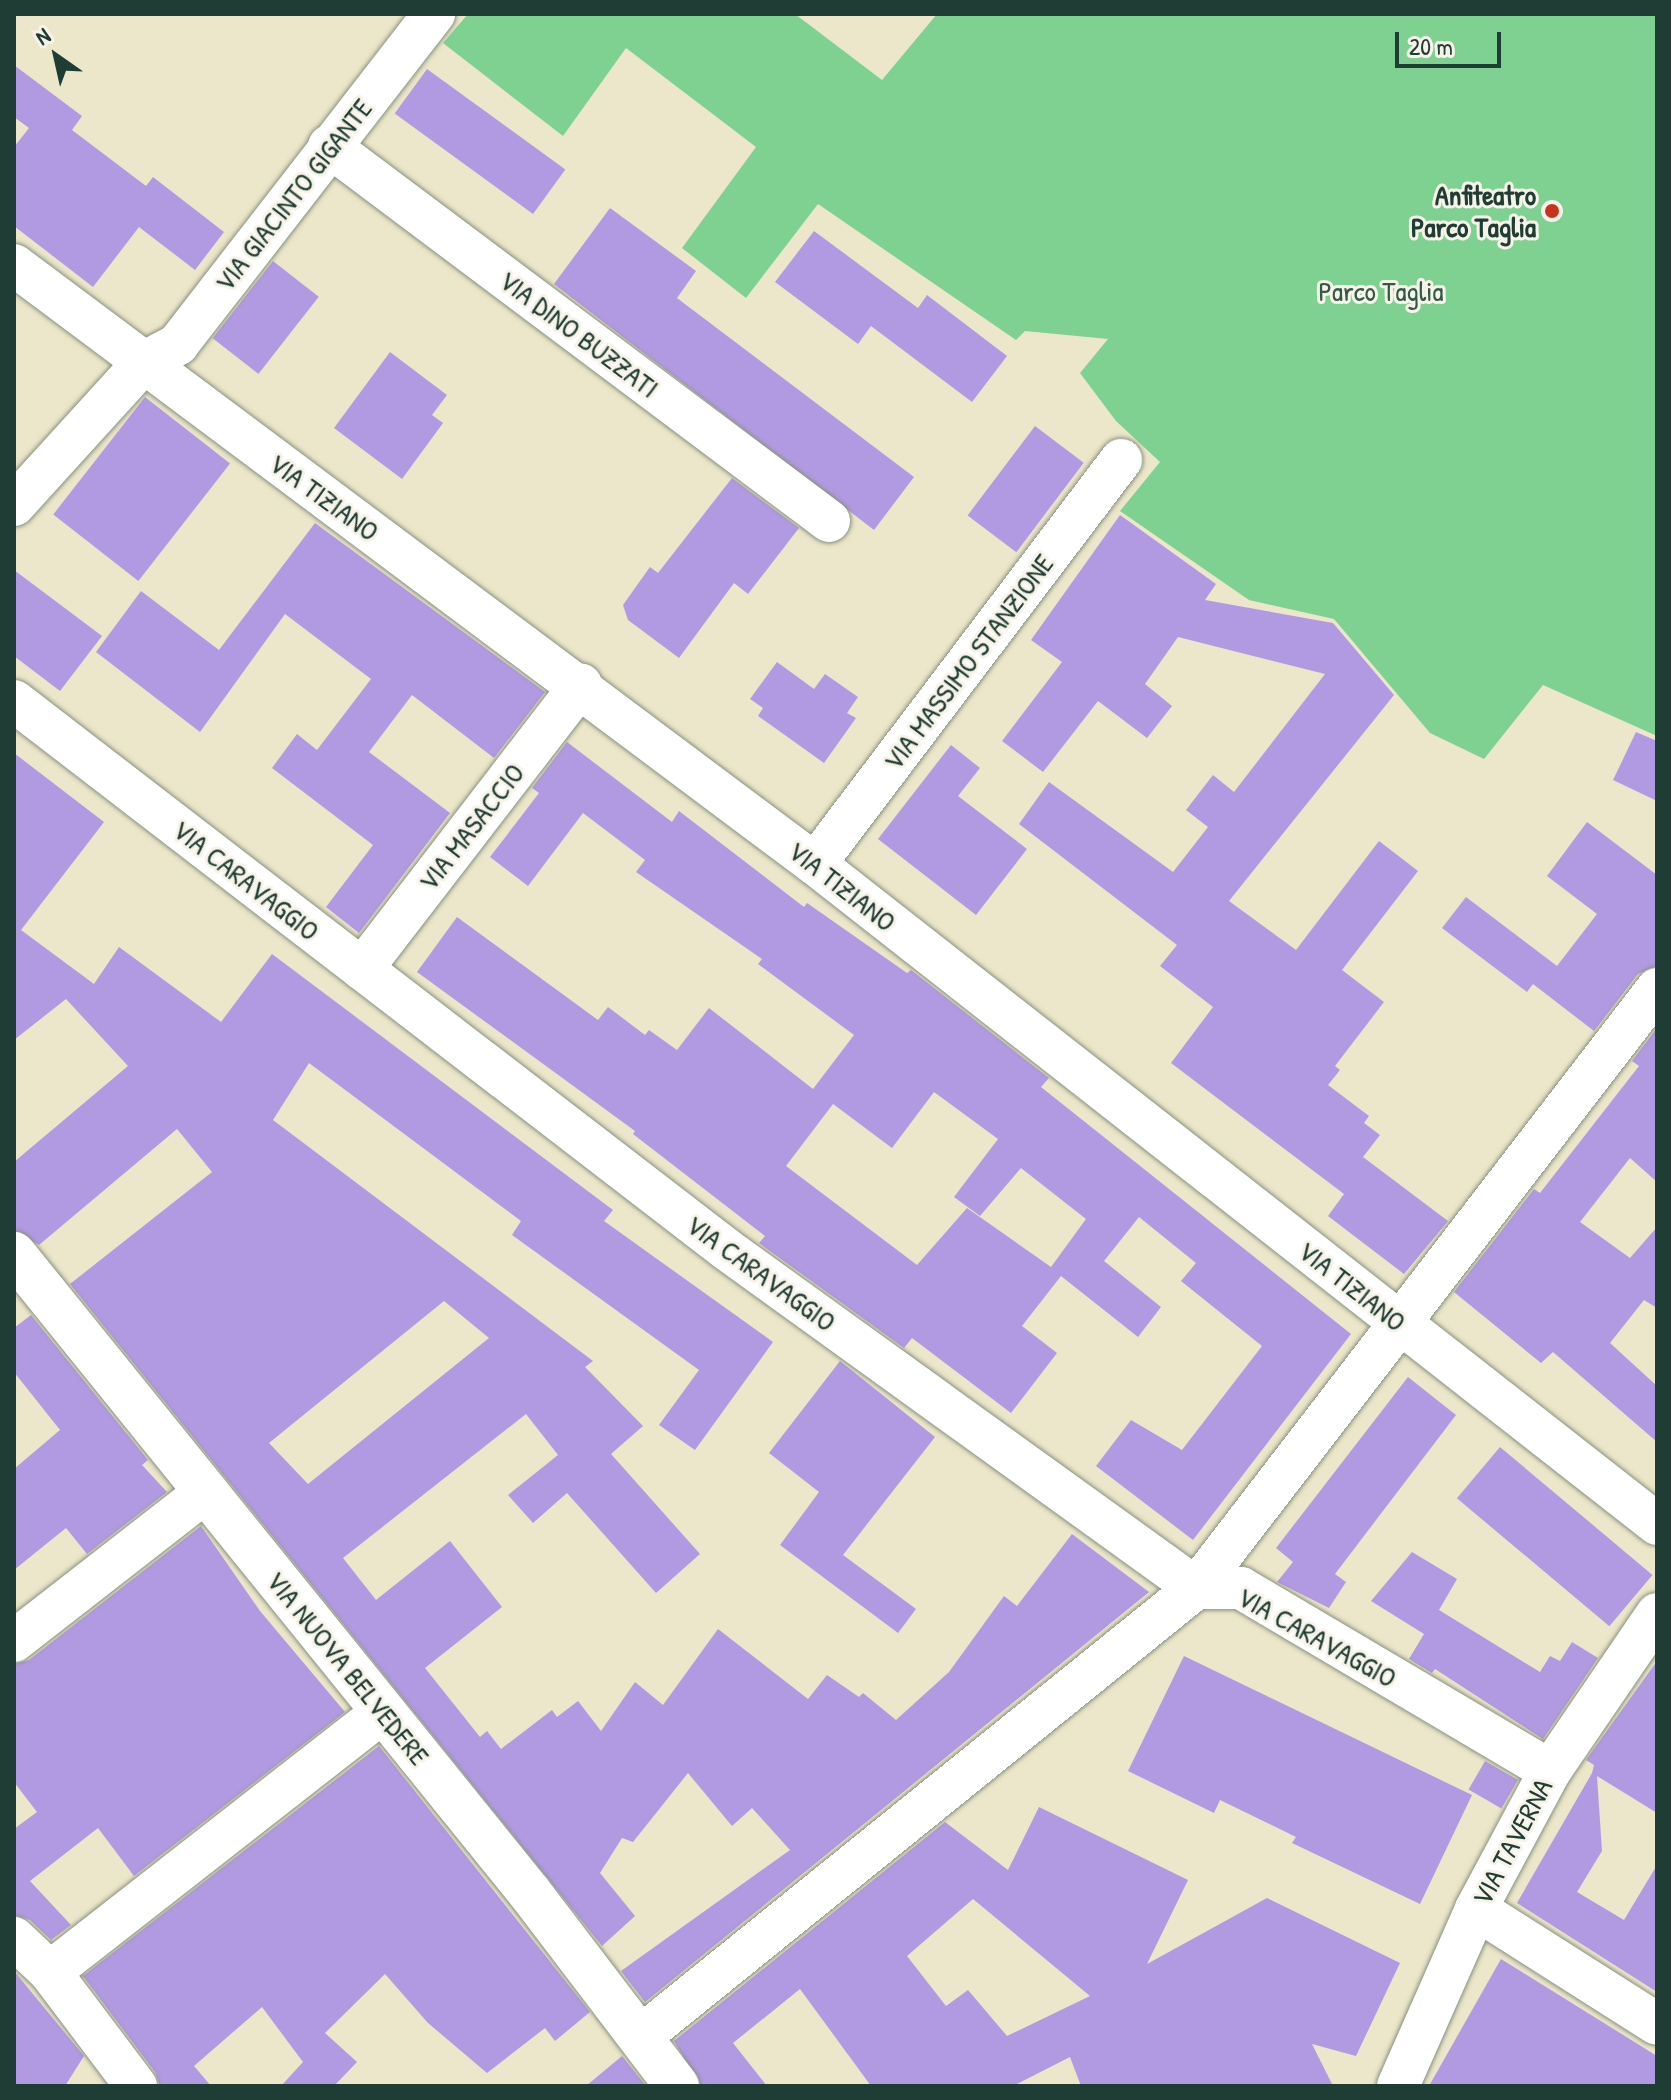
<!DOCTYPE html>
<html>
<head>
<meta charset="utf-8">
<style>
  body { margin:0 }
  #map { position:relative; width:1671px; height:2100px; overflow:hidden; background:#ece6ca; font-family:"Patrick Hand",sans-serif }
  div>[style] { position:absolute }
  .green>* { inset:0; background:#7fd192 }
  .building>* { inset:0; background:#b29ae3; transform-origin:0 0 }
  .roads { filter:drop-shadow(0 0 2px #86927f) drop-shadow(0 0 2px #86927f) }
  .minor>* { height:42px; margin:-21px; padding:0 21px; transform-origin:21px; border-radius:21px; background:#fff }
  .tertiary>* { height:44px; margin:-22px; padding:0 22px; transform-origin:22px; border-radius:22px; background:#fff }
  .dots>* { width:22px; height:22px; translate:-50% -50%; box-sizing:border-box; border:4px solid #f7f3e8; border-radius:50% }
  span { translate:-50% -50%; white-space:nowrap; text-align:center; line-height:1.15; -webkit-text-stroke:6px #f7f3e8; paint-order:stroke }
  .street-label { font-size:28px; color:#1f3d34 }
  .poi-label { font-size:28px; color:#1f3d34; font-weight:700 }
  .right { translate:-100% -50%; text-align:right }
  .park-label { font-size:28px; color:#325b47 }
  .frame { position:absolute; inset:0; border:16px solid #1f3d34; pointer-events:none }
  .north { position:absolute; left:16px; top:16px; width:80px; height:80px; -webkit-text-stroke:6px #f7f3e8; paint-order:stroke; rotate:326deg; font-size:22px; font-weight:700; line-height:32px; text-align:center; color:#1f3d34 }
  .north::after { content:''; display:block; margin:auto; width:28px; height:36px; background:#1f3d34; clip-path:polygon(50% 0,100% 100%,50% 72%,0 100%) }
  .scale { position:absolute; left:1395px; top:32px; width:106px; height:36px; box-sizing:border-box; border:4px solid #1f3d34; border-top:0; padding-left:10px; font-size:24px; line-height:28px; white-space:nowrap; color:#1f3d34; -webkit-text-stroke:6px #f7f3e8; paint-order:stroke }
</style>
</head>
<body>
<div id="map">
  <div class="green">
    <i style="clip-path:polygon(468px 14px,795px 14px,882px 80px,937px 14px,1657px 14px,1657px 736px,1543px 685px,1484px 759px,1430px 733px,1334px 619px,1249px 600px,1120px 511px,1160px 462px,1116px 421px,1080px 373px,1108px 339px,1025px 331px,1016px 340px,818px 204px,746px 298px,682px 248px,756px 147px,626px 48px,563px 136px,443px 43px)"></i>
  </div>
  <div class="building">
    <i style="clip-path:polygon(14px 65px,82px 116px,72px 130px,146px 186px,153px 177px,224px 232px,195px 270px,139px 227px,93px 287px,14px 226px,14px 147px,29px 128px,14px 117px)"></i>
    <i style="left:427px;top:69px;width:171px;height:55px;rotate:36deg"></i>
    <i style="clip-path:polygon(610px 208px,696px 271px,677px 298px,914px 477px,874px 530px,554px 284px)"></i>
    <i style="clip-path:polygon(814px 231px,918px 308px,927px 295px,1007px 356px,972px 402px,871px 326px,858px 344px,775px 282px)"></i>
    <i style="left:273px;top:261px;width:58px;height:98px;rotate:38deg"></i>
    <i style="clip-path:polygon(390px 352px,447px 395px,432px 415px,443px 423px,402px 479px,334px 428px)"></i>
    <i style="left:145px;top:397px;width:108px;height:149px;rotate:38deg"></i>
    <i style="left:1035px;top:426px;width:61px;height:112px;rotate:37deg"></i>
    <i style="clip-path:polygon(732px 478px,799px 528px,748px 594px,734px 583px,679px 658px,628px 620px,623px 605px,650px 567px,658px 573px)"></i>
    <i style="clip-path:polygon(1120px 515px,1216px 584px,1205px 600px,1333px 623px,1394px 695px,1229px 901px,1296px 950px,1379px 841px,1418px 871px,1342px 970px,1384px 1002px,1335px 1066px,1340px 1070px,1328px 1085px,1369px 1116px,1364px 1123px,1380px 1135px,1363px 1157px,1448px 1221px,1404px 1274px,1328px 1216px,1344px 1194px,1171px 1063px,1213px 1007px,1160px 966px,1177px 945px,1019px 824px,1049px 782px,1173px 872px,1208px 827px,1186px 810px,1213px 775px,1234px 792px,1325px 674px,1178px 637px,1145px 684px,1172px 706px,1147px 738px,1098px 701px,1043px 772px,1002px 741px,1062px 662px,1031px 640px)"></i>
    <i style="clip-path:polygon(315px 523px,545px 692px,494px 758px,412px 695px,369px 752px,450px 813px,359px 933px,326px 907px,373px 845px,272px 768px,297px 734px,317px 750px,371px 679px,285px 614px,200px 732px,96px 652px,141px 591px,219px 650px)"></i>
    <i style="clip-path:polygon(14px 570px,102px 636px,60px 691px,14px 656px)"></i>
    <i style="clip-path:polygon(777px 662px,814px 689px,825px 674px,858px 697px,847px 713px,856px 718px,824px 763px,758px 716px,763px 708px,750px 699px)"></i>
    <i style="clip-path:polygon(1636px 732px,1657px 741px,1657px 801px,1613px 780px)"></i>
    <i style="clip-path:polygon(evenodd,567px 742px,672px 822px,679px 811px,804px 907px,807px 903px,907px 973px,911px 970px,1049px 1078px,1041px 1087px,1351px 1334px,1193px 1540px,1096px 1466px,1131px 1420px,1182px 1450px,1262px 1346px,1181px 1281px,1196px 1263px,1139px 1217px,1104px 1261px,1161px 1307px,1138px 1337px,1061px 1276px,1022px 1326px,1057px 1353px,1011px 1413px,912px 1338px,904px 1348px,759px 1243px,765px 1236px,633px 1134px,635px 1131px,417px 972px,457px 917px,598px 1020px,608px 1007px,645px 1035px,649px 1030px,677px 1050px,709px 1008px,813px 1089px,854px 1035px,758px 964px,762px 959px,636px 872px,645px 860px,583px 813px,528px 886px,490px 857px,539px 793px,532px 788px,567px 742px,813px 1089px,892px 1148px,934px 1092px,998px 1139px,954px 1197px,980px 1216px,1021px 1168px,1086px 1219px,1051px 1267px,967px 1208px,917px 1265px,786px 1166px,833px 1104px,813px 1089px)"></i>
    <i style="clip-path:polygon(951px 745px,980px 768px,958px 796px,1027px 849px,976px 915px,878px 839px)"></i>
    <i style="clip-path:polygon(evenodd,14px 753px,104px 822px,21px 930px,94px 984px,119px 947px,221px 1022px,272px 954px,613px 1210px,604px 1221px,773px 1342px,695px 1450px,659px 1425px,699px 1370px,512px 1235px,521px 1221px,309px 1063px,273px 1120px,593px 1361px,585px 1367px,643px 1426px,611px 1454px,700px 1554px,656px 1593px,567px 1493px,533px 1523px,508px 1495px,558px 1455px,526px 1414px,343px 1558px,376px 1600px,450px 1541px,502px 1607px,425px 1668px,480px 1737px,487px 1731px,501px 1749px,552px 1710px,557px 1717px,578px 1701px,601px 1731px,635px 1682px,663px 1705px,718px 1629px,808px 1699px,827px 1675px,859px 1697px,863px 1693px,896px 1720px,949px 1672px,1004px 1596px,1017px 1606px,1072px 1534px,1149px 1592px,645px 2002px,621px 1971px,790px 1850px,752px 1808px,732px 1826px,688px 1773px,633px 1842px,622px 1838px,600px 1873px,635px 1916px,602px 1946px,70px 1284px,212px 1172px,177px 1129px,39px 1245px,14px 1230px,14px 1162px,128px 1066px,66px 999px,14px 1040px,14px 753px,444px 1301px,489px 1338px,308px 1484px,269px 1443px,444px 1301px)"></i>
    <i style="clip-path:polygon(1587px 822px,1657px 875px,1657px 966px,1638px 974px,1594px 1031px,1533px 984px,1527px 992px,1442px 928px,1466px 897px,1557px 966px,1597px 914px,1547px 876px)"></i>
    <i style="clip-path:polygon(1657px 1028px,1657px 1182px,1630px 1158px,1580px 1222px,1630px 1258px,1657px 1227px,1657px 1308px,1644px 1300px,1610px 1343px,1657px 1386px,1657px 1442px,1553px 1352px,1541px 1363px,1454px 1292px,1534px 1189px,1540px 1193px,1639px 1066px,1632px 1061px)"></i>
    <i style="clip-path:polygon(31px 1315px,148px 1460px,142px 1465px,167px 1492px,87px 1554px,66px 1528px,14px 1570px,14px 1469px,60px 1430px,14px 1372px,14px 1328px)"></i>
    <i style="clip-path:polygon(840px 1361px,935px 1437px,843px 1555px,916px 1609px,898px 1633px,780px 1545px,819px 1492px,769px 1453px)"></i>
    <i style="clip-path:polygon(1408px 1377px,1456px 1415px,1335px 1574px,1346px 1582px,1329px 1608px,1277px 1582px,1293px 1562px,1276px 1548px)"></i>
    <i style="left:1500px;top:1447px;width:199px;height:67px;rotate:40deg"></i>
    <i style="clip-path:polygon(201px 1526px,260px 1611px,345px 1712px,134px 1876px,98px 1828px,30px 1881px,71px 1925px,51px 1940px,30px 1920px,14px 1915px,14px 1829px,37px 1812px,14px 1782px,14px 1664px,29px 1660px)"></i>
    <i style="clip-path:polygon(1412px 1552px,1457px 1579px,1439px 1610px,1540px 1672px,1550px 1656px,1560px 1661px,1572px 1642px,1598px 1658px,1543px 1739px,1435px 1669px,1432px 1673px,1409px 1659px,1424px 1634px,1371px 1601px)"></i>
    <i style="clip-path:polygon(1184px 1656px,1472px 1795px,1420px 1904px,1292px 1843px,1296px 1837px,1220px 1800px,1214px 1813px,1128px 1771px)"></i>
    <i style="clip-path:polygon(1657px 1661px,1657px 1813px,1597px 1776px,1602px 1851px,1577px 1892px,1624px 1920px,1657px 1865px,1657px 1992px,1517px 1903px,1592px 1773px,1594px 1765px,1586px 1760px)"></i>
    <i style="clip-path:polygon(379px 1746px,590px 2012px,555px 2041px,545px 2028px,487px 2073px,428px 2023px,385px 1974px,325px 2033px,357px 2062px,334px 2086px,281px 2086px,303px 2062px,262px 2007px,194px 2066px,211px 2086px,160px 2086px,155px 2072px,83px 1976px)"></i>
    <i style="left:1485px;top:1761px;width:38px;height:33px;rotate:30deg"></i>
    <i style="clip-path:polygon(evenodd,1039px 1807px,1188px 1880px,1147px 1964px,1267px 1898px,1400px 1963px,1356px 2056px,1312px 2044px,1333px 2086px,1081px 2086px,1070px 2057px,1013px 2086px,871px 2086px,800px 1989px,733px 2043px,767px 2086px,701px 2086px,674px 2041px,945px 1822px,1008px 1870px,1039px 1807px,973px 1899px,1090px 1996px,1007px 2036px,968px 1990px,946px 2006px,907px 1956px,973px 1899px)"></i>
    <i style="clip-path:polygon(1501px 1959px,1657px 2056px,1657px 2086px,1429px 2086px)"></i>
    <i style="clip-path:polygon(14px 1971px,84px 2056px,65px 2086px,14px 2086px)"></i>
    <i style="clip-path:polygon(622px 2056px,646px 2086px,586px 2086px)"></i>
  </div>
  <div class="roads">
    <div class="minor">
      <i style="left:329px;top:146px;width:625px;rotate:36.87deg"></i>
      <i style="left:14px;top:265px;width:1000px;rotate:36.79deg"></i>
      <i style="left:815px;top:864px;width:1070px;rotate:38.09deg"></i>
      <i style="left:14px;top:505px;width:192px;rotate:-47.7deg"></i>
      <i style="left:143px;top:363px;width:40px;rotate:-28deg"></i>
      <i style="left:178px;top:344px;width:418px;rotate:-52.2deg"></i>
      <i style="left:14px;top:701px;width:898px;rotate:37.58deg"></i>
      <i style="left:726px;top:1249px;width:580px;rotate:35.8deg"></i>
      <i style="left:1196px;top:1588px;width:45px"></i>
      <i style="left:1241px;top:1588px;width:359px;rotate:30.6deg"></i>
      <i style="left:815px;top:864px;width:507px;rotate:-52.86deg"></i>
      <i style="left:362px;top:969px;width:359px;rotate:-52.4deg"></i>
      <i style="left:14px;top:1641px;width:244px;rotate:-37.9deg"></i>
      <i style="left:1476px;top:1909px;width:214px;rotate:32.4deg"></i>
      <i style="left:14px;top:1938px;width:50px;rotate:43.4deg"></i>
      <i style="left:50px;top:1972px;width:143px;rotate:53deg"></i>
      <i style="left:50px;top:1972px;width:422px;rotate:-38deg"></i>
      <i style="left:640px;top:2037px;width:715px;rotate:-38.92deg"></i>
      <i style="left:1196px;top:1588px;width:756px;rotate:-52.42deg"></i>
      <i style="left:1398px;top:2086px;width:193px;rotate:-66.2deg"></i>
      <i style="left:1476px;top:1909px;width:157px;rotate:-61.8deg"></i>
      <i style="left:1550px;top:1771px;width:190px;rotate:-55.7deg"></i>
    </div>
    <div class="tertiary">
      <i style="left:14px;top:1254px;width:821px;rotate:51.08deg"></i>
      <i style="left:530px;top:1893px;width:243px;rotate:52.7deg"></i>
    </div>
  </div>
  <div class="dots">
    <i style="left:1552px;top:211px;background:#c8321e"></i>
  </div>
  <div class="street-label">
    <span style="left:293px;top:195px;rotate:-52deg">VIA GIACINTO GIGANTE</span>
    <span style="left:579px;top:334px;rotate:37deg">VIA DINO BUZZATI</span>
    <span style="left:324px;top:497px;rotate:36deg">VIA TIZIANO</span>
    <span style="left:968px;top:662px;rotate:-53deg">VIA MASSIMO STANZIONE</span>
    <span style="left:471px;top:827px;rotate:-52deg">VIA MASACCIO</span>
    <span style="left:246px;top:880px;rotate:38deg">VIA CARAVAGGIO</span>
    <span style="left:842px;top:886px;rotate:38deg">VIA TIZIANO</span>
    <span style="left:761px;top:1273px;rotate:36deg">VIA CARAVAGGIO</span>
    <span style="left:1352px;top:1286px;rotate:38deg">VIA TIZIANO</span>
    <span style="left:1317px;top:1637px;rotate:29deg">VIA CARAVAGGIO</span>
    <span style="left:348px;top:1668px;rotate:51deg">VIA NUOVA BELVEDERE</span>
    <span style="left:1512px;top:1842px;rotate:-62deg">VIA TAVERNA</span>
  </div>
  <div class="poi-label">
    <span class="right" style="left:1536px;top:211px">Anfiteatro<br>Parco Taglia</span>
  </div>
  <div class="park-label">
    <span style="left:1381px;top:291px">Parco Taglia</span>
  </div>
  <div class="frame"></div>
  <div class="north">N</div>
  <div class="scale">20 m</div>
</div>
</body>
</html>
